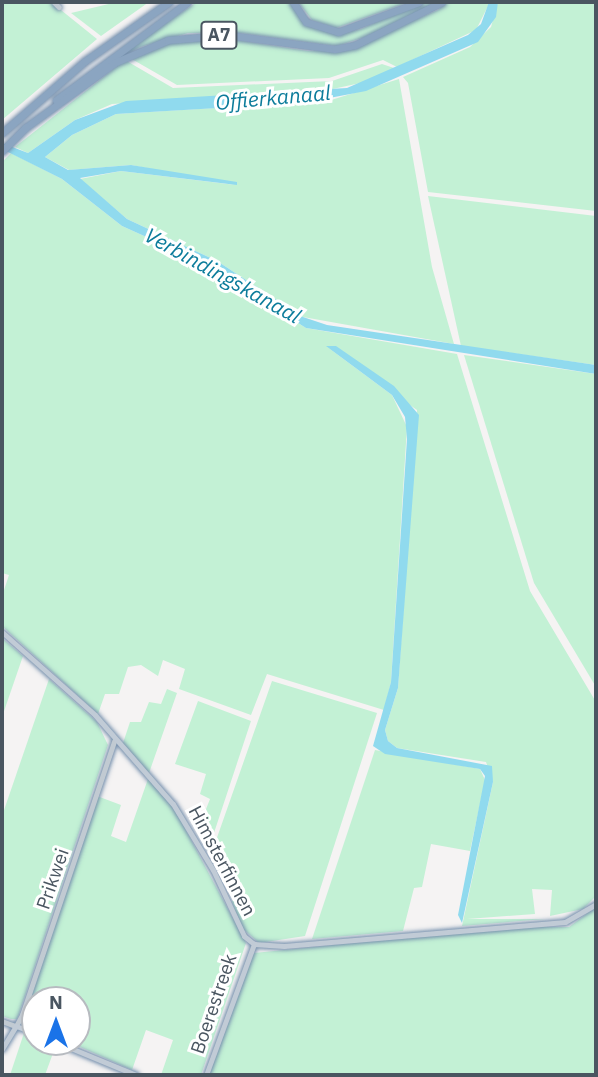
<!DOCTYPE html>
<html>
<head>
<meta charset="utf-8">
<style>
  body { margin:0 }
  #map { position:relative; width:598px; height:1077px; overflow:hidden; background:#f5f3f3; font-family:"IBM Plex Sans",sans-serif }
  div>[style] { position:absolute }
  .green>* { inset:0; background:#c3f1d5 }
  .water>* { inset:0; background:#90daee }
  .roads { filter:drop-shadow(0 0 2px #7690ad) drop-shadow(0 0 2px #7690ad) }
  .street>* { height:4.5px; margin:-2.25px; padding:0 2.25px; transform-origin:2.25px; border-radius:2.25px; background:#c1cad2 }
  .secondary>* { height:5px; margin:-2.5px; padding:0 2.5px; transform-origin:2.5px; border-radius:2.5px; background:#c1cbd6 }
  .highway>* { height:7px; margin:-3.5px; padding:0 3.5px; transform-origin:3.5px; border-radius:3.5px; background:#8ba5c1 }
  span { translate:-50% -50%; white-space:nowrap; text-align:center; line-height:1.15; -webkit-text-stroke:6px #fff; paint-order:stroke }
  .shield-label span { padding:2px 5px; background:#fff; border:2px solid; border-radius:5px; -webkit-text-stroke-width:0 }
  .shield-label { font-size:18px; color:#4a5661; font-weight:700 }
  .street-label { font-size:19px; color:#4a5661 }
  .water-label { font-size:21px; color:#0c7c9b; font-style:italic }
  .frame { position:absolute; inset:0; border:4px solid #4a5661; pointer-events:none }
  .north { position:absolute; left:21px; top:986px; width:70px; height:70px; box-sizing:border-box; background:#fff; border:2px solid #b7bbc0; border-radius:50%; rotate:0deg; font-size:19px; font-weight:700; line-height:28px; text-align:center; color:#4a5661 }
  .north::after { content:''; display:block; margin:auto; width:24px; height:32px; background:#1a73e8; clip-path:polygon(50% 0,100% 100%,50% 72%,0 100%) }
</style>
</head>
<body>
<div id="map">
  <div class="green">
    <i style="clip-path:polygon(2px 2px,51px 2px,97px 39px,2px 120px)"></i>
    <i style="clip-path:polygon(117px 2px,149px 2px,101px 36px,71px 13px)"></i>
    <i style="clip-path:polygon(197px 2px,291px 2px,314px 28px,339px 34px,361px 29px,421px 2px,437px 2px,368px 36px,337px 46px,241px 33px,188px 33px,140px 47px,101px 67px)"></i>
    <i style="clip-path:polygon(298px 2px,409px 2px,336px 28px,312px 20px)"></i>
    <i style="clip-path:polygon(447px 2px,489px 4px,476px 30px,397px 67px,383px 60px,329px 78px,177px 85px,130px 58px,163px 44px,216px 37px,308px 51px,346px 49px,438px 10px)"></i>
    <i style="clip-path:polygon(498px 2px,596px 2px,596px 211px,428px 192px,408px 83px,403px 77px,470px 47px,491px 27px)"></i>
    <i style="clip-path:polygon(125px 60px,173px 88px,332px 81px,382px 64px,394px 68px,365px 82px,328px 90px,112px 104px,75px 120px,28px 153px,15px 147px)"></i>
    <i style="clip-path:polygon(399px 79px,432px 267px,454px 344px,303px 317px,217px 261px,127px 219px,80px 179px,121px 171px,236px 185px,131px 165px,69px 170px,45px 157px,72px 135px,116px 114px,328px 101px)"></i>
    <i style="clip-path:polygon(11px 153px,62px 179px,122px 226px,204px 263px,306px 328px,457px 354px,530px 591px,596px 702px,596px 896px,583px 909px,550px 916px,552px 890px,532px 889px,535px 914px,467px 919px,545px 919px,462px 926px,493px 782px,486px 762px,397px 748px,388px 741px,385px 730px,398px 688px,417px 410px,326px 346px,392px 395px,407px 427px,391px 682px,384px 710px,267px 674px,251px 715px,179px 689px,185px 669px,163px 660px,158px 676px,141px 665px,128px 667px,119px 694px,105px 694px,98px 714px,2px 626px,2px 596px,9px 575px,2px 573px,2px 162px)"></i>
    <i style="clip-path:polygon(428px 196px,596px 216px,596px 365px,461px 346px)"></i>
    <i style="clip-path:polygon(464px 355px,596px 374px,596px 687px,534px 583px)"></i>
    <i style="clip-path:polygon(2px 638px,23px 656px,2px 717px)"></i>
    <i style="clip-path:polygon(49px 679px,97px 722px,108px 745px,19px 1014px,17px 1019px,11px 1019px,2px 1016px,2px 816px)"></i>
    <i style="clip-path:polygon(272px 681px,377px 713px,305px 936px,259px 943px,242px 928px,232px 902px,236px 892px,213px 849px)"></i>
    <i style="clip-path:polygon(167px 689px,177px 693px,149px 773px,123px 743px,130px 722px,141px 722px,149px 702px,161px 704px)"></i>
    <i style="clip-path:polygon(198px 701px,251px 721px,208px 851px,197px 832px,210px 799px,200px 794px,206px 774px,175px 764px)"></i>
    <i style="clip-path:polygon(375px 750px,480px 769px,485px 780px,470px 851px,431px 844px,422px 887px,414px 888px,403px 931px,312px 939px)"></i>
    <i style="clip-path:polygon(148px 779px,174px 808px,246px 943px,201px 1075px,161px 1075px,173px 1040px,146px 1030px,132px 1070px,69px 1042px,77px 1042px,77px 1000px,35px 1000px,35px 1027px,22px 1021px,97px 796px,121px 805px,111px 836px,126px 842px)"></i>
    <i style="clip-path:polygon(596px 907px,596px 1075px,209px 1075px,254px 953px,512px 927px,569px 927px)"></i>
    <i style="clip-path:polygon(25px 1030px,35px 1035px,35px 1042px,56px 1045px,45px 1075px,10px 1075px)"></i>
  </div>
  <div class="water">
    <i style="clip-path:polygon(489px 2px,498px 2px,496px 17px,478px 42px,366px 91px,303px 103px,116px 114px,72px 135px,45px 157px,68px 170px,131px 165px,237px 182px,237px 185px,121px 171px,80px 178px,127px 219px,217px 261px,303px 317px,327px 325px,596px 365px,596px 374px,306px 328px,204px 263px,122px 226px,62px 179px,2px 149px,2px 143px,28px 153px,75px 120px,126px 101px,347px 88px,468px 35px,481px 24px)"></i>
    <i style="clip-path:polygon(326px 346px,336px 346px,394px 386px,419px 415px,398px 688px,385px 730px,388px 741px,397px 748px,492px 766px,493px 782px,462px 923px,458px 915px,485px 776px,480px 769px,385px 754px,373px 746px,391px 682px,407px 439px,405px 417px,392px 395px)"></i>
  </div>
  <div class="roads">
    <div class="street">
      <i style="left:54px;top:2px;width:7px;rotate:45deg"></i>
      <i style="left:2px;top:1021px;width:15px;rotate:20deg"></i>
      <i style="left:16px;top:1026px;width:13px;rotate:-61deg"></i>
      <i style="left:22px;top:1015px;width:289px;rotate:-71.4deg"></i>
    </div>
    <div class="secondary">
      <i style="left:2px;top:632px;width:125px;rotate:41.7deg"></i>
      <i style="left:95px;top:715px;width:118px;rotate:48.8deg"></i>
      <i style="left:173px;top:804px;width:77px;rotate:58.8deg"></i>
      <i style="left:213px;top:870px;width:73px;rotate:64.8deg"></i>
      <i style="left:244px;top:936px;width:13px;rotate:39deg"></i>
      <i style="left:254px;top:944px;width:30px;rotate:4deg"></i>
      <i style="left:284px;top:946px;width:282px;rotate:-4.9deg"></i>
      <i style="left:565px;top:922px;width:36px;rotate:-30deg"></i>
      <i style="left:56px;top:1042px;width:87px;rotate:22.4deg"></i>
      <i style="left:2px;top:1049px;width:27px;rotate:-59deg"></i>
      <i style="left:16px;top:1026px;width:20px;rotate:20deg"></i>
      <i style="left:206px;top:1075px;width:140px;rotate:-69.9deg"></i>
    </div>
    <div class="highway">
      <i style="left:293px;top:2px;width:24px;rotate:57deg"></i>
      <i style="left:306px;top:22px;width:34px;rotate:17deg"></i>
      <i style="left:338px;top:32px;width:86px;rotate:-20.3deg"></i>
      <i style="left:56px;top:100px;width:164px;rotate:-36.6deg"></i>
      <i style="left:25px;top:128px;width:112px;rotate:-36deg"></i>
      <i style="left:116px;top:62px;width:56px;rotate:-22.9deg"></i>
      <i style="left:168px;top:40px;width:60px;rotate:-4.8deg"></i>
      <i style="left:228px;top:35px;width:108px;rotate:7.5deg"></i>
      <i style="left:335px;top:49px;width:20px;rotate:-11deg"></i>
      <i style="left:355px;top:45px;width:97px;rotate:-26.3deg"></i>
      <i style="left:2px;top:133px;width:110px;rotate:-40.9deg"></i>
      <i style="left:85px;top:61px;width:103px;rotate:-35.1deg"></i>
      <i style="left:2px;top:151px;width:34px;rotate:-45deg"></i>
    </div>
  </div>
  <div class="shield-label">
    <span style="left:219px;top:35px">A7</span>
  </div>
  <div class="street-label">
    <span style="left:222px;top:861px;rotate:62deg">Himsterfinnen</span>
    <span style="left:53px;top:879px;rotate:-71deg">Prikwei</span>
    <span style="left:214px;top:1004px;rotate:-71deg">Boerestreek</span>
  </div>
  <div class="water-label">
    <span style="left:273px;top:97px;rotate:-5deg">Offierkanaal</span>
    <span style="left:223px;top:275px;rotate:29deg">Verbindingskanaal</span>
  </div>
  <div class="frame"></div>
  <div class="north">N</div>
</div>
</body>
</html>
